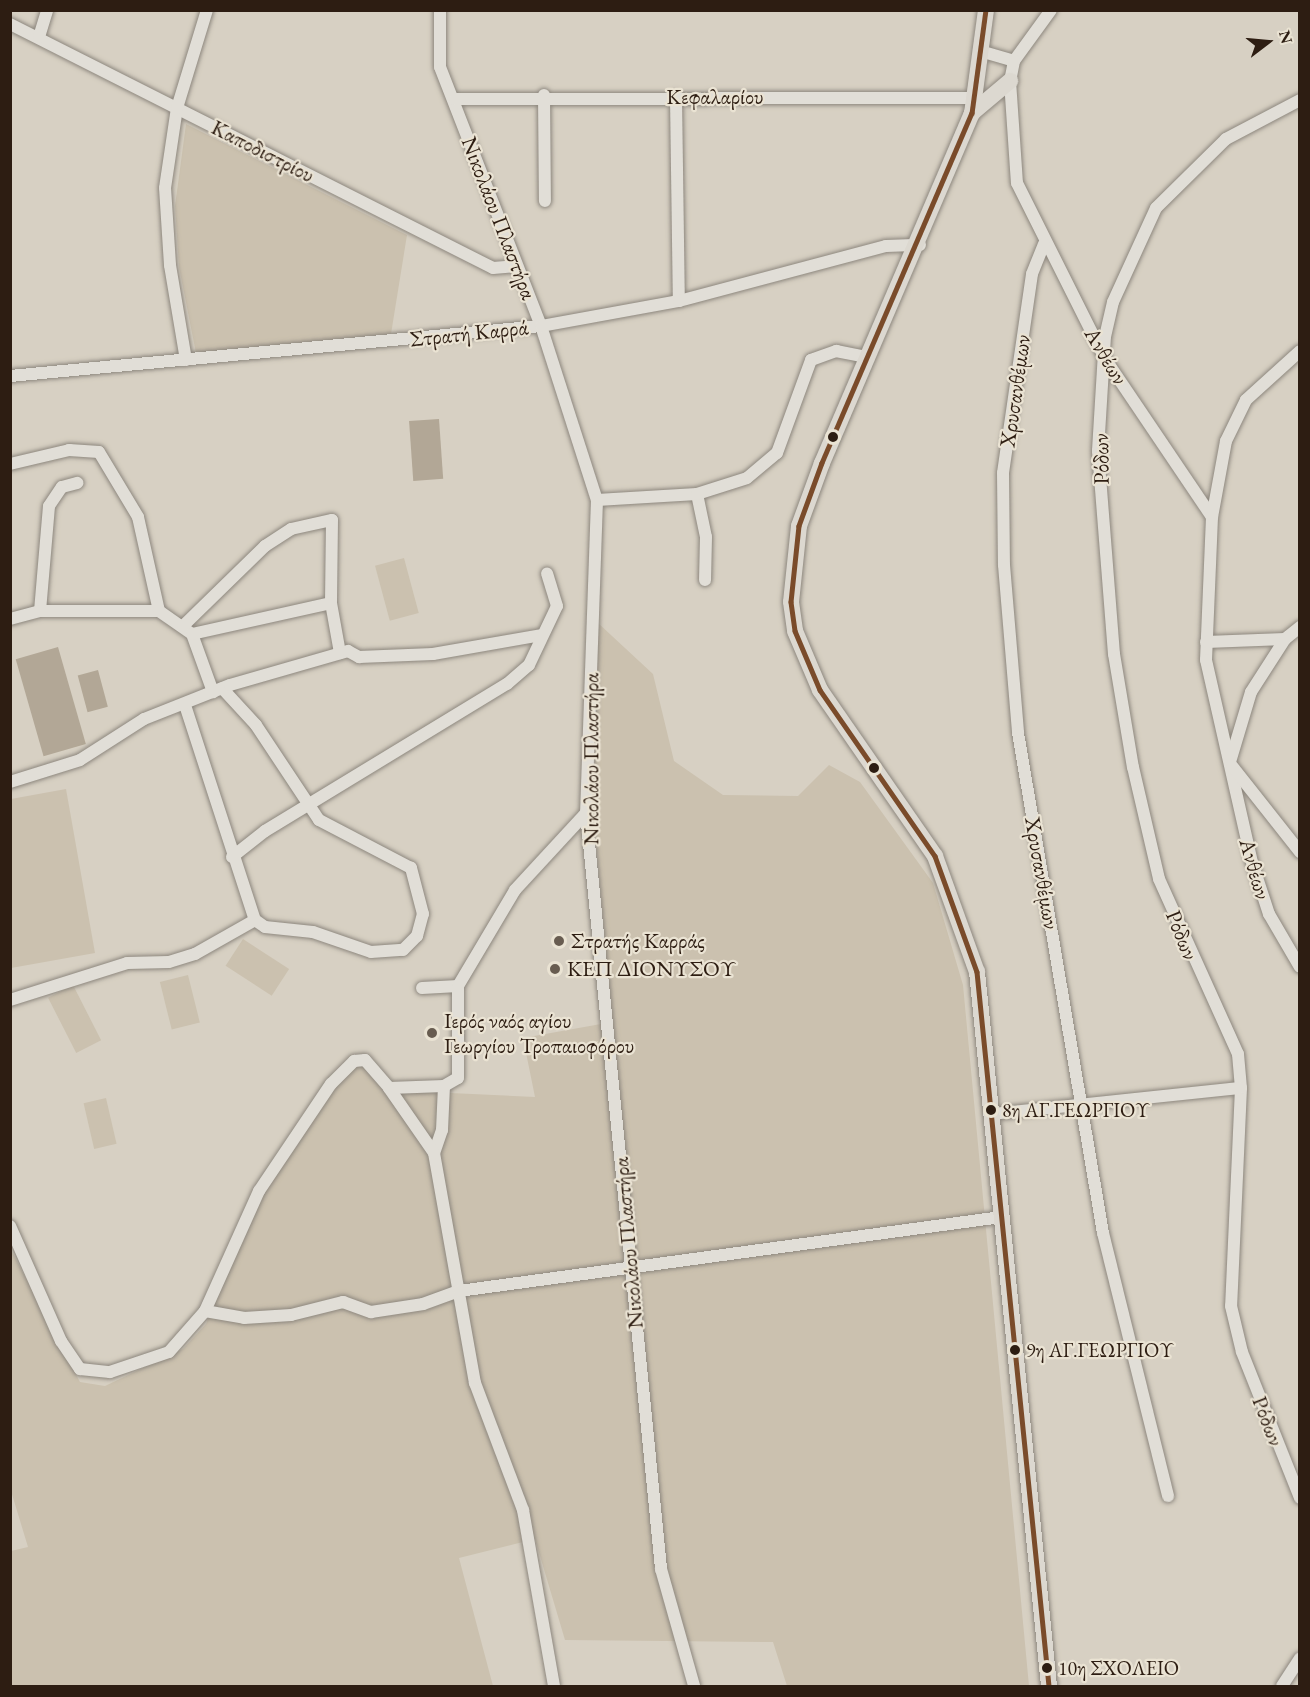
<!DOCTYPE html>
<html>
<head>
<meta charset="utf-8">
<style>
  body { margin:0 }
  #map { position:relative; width:1310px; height:1697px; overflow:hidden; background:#d7d0c3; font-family:"EB Garamond",serif }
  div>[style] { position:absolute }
  .green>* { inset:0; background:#cbc1af; transform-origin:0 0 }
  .water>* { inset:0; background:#b2a796; transform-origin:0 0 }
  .roads { filter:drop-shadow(0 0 2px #8d877e) drop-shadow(0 0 2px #8d877e) }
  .minor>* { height:12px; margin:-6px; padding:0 6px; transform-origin:6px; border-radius:6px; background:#e1ded7 }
  .major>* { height:16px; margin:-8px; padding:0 8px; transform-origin:8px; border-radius:8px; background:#dcd8d0 }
  .bus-1>* { height:4.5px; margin:-2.25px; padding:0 2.25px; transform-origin:2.25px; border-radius:2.25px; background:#7a4b2a }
  .dots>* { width:16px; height:16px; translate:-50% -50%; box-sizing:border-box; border:3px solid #eae3d3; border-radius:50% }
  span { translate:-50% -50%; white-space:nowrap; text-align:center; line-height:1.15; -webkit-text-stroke:4.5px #eae3d3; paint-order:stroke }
  .bus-label { font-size:20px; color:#2d1d12 }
  .left { translate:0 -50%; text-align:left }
  .street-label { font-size:22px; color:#2d1d12 }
  .poi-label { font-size:22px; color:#2d1d12 }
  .frame { position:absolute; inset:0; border:12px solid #2d1d12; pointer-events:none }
  .north { position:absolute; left:1238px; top:12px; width:60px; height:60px; -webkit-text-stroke:4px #eae3d3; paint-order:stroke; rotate:74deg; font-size:16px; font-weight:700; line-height:24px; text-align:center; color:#2d1d12 }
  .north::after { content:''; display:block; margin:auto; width:21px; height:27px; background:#2d1d12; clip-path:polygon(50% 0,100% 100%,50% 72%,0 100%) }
</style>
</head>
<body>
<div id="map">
  <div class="green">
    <i style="clip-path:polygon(186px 124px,407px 235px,391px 334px,196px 353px,179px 267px,175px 206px)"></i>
    <i style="left:404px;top:558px;width:57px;height:30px;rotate:75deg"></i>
    <i style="clip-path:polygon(598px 623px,653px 674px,674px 761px,723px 795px,798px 796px,829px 765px,860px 782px,933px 883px,963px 985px,1029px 1686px,787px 1686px,773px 1642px,565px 1640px,535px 1539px,459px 1558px,493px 1686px,11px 1686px,11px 1551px,28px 1547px,11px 1491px,10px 1248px,80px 1382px,105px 1386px,183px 1349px,206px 1324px,246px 1223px,287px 1152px,347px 1071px,362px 1062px,386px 1090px,535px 1097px,523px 1038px,612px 1022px,594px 818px)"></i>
    <i style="clip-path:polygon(66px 789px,95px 953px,11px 968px,11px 799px)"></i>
    <i style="left:243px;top:939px;width:55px;height:32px;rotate:33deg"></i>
    <i style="left:188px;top:975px;width:49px;height:29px;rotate:76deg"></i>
    <i style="left:73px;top:985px;width:62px;height:28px;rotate:63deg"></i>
    <i style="left:106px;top:1098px;width:47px;height:23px;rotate:77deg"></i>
  </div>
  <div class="water">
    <i style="left:439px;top:419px;width:60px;height:30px;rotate:86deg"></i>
    <i style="left:58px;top:647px;width:101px;height:44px;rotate:74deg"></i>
    <i style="left:98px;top:670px;width:38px;height:21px;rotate:75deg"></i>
  </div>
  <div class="roads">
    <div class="minor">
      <i style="left:440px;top:10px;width:57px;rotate:90deg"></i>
      <i style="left:440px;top:67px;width:278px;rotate:68.7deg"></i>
      <i style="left:541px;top:326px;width:183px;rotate:72.2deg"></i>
      <i style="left:597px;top:500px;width:313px;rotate:92deg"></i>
      <i style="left:586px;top:813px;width:760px;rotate:84.33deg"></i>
      <i style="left:661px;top:1569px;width:122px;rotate:74.2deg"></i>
      <i style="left:1051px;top:10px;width:63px;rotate:126deg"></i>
      <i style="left:1014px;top:61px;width:20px;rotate:101deg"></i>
      <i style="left:1010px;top:81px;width:102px;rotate:86.1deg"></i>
      <i style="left:1017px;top:183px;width:195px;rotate:63.4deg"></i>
      <i style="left:1104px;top:357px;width:193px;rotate:56deg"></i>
      <i style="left:10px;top:24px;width:541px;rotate:26.8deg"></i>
      <i style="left:493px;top:268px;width:23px;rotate:-5deg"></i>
      <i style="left:39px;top:37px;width:28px;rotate:-73deg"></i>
      <i style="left:980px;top:51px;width:35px;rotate:16deg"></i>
      <i style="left:544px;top:95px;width:106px;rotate:89.5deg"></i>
      <i style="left:676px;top:97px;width:204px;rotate:89.2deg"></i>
      <i style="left:455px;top:99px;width:521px;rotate:-0.11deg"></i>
      <i style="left:1300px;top:100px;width:84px;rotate:152.2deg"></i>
      <i style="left:1226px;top:139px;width:98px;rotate:135.4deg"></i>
      <i style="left:1156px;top:208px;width:103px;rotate:114.6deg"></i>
      <i style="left:1113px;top:302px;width:35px;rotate:103deg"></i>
      <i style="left:1105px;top:336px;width:115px;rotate:93.5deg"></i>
      <i style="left:1098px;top:451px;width:204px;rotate:85.5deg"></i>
      <i style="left:1114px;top:654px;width:115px;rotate:80.5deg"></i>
      <i style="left:1133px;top:767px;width:115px;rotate:76.9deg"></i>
      <i style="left:1159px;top:879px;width:192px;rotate:65.7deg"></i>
      <i style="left:1238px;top:1054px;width:34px;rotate:85deg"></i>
      <i style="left:1241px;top:1088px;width:218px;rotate:92.6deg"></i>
      <i style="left:1231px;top:1306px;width:47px;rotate:76.6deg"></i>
      <i style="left:1242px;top:1352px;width:157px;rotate:68.3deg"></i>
      <i style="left:1044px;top:244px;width:32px;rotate:112deg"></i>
      <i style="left:1032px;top:274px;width:201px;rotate:98.3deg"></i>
      <i style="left:1003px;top:473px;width:92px;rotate:89.4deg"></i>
      <i style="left:1004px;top:565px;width:169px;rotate:85.2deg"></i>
      <i style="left:1018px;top:733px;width:507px;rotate:80.35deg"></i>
      <i style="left:1103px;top:1233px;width:271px;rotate:76.1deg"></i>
      <i style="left:1300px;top:351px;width:73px;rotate:137.8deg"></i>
      <i style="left:1246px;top:400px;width:46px;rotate:116deg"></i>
      <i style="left:1226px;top:441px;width:77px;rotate:100.4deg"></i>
      <i style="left:1212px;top:517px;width:143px;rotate:92.4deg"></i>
      <i style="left:1206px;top:660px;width:207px;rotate:77.2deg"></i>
      <i style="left:1252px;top:862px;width:55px;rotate:71.9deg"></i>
      <i style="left:1269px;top:914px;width:61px;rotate:59.7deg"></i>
      <i style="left:186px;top:360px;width:96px;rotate:-99.6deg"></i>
      <i style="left:170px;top:265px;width:77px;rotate:-93.7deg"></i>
      <i style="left:165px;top:188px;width:81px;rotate:-81.5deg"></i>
      <i style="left:177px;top:108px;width:102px;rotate:-73deg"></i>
      <i style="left:10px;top:376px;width:533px;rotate:-5.38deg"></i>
      <i style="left:541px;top:326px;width:140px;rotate:-10.3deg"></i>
      <i style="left:679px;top:301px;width:214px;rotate:-14.9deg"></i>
      <i style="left:886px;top:246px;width:34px;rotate:-2deg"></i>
      <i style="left:10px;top:464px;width:61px;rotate:-13.3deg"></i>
      <i style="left:69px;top:450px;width:30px;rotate:4deg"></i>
      <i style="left:99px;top:452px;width:76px;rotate:59deg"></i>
      <i style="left:138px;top:517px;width:96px;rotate:77.4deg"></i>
      <i style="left:697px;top:494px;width:44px;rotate:78.2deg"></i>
      <i style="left:706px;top:537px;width:43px;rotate:91.3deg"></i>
      <i style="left:597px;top:500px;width:100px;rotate:-3.4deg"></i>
      <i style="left:697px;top:494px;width:52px;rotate:-17.7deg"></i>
      <i style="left:747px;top:478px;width:39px;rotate:-40deg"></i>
      <i style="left:777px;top:453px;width:99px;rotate:-69.9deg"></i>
      <i style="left:811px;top:360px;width:27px;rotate:-20deg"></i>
      <i style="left:836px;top:351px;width:33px;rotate:11deg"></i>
      <i style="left:40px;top:611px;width:105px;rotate:-85.1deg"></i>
      <i style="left:49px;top:506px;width:23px;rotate:-56deg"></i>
      <i style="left:62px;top:487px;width:16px;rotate:-15deg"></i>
      <i style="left:10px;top:619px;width:31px;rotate:-15deg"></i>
      <i style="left:40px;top:611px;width:119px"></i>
      <i style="left:159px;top:611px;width:40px;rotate:34.9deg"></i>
      <i style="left:192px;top:634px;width:62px;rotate:70.1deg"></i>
      <i style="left:183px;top:626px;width:115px;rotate:-44.3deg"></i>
      <i style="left:265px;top:546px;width:31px;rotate:-33deg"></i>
      <i style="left:291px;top:529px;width:42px;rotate:-12.4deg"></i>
      <i style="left:332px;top:520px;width:83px;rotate:90.7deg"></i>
      <i style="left:331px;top:603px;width:51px;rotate:79.8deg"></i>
      <i style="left:192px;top:634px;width:142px;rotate:-12.6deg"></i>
      <i style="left:1206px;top:642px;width:79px;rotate:-2.2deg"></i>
      <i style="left:185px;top:705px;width:226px;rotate:72deg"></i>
      <i style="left:255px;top:920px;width:12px;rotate:35deg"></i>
      <i style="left:265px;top:927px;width:48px;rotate:5.9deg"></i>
      <i style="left:313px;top:932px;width:61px;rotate:19deg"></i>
      <i style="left:371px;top:952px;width:32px;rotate:-4deg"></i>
      <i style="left:403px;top:950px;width:20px;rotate:-45deg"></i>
      <i style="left:417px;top:936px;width:23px;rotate:-75deg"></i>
      <i style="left:423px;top:914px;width:48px;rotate:-104.6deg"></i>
      <i style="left:411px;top:868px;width:104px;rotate:-152.4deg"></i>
      <i style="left:319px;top:820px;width:114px;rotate:-123.6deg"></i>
      <i style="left:256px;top:725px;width:50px;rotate:-132.6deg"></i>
      <i style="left:1230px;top:762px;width:73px;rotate:-73.3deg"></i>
      <i style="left:1251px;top:692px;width:63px;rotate:-57.3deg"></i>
      <i style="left:1285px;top:639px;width:19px;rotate:-39deg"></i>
      <i style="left:1232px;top:766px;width:110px;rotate:51.7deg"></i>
      <i style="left:10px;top:782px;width:73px;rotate:-17.4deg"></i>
      <i style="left:80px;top:760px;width:76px;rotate:-32.6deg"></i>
      <i style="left:144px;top:719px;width:92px;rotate:-21.6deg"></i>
      <i style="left:230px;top:685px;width:123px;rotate:-16.1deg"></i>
      <i style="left:348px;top:651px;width:13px;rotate:29deg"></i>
      <i style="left:359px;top:657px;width:74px;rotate:-2.3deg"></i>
      <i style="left:433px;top:654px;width:111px;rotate:-9.9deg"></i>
      <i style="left:232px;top:857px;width:42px;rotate:-38.2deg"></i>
      <i style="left:265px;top:831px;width:283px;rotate:-31.3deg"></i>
      <i style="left:507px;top:684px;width:29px;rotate:-41deg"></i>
      <i style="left:529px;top:665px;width:65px;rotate:-64.6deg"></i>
      <i style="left:557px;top:606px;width:34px;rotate:-107deg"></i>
      <i style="left:422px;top:988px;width:36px;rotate:-3deg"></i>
      <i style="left:10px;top:1000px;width:123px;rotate:-17.5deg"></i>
      <i style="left:127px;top:963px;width:42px;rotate:-1.4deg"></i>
      <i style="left:169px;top:962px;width:27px;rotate:-17deg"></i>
      <i style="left:195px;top:954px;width:69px;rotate:-29.5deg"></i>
      <i style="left:444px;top:1086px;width:44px;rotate:92.6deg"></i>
      <i style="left:442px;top:1130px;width:24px;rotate:109deg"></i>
      <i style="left:434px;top:1153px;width:234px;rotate:79.9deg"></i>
      <i style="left:475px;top:1383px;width:136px;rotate:69.3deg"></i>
      <i style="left:523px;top:1510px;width:179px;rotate:80deg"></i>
      <i style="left:389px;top:1088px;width:79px;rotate:55.3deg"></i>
      <i style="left:992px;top:1114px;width:250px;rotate:-6deg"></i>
      <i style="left:10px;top:1226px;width:126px;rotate:66.1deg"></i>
      <i style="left:61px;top:1341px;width:34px;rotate:56deg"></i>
      <i style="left:80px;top:1369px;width:30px;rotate:6deg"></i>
      <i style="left:110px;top:1372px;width:62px;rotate:-18.7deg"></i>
      <i style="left:169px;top:1352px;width:55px;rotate:-48.7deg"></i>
      <i style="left:205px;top:1311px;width:132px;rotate:-65.8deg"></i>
      <i style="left:259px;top:1191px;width:129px;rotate:-56.1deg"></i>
      <i style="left:331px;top:1084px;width:33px;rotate:-45deg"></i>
      <i style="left:354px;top:1061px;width:11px;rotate:-5deg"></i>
      <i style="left:365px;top:1060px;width:37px;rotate:49deg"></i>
      <i style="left:389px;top:1088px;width:55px;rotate:-2.1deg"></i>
      <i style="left:444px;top:1086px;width:16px;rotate:-30deg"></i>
      <i style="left:458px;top:1078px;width:92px;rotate:-90deg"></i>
      <i style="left:458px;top:986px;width:112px;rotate:-59.3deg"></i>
      <i style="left:515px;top:890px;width:105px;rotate:-47.3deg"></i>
      <i style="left:205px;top:1311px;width:40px;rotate:10deg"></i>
      <i style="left:244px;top:1318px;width:47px;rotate:-3.7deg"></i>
      <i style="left:291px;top:1315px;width:54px;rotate:-14deg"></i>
      <i style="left:343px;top:1302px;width:30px;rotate:20deg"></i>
      <i style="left:371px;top:1312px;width:53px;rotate:-8.7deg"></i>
      <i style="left:423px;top:1304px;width:38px;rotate:-20deg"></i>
      <i style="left:459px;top:1291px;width:547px;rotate:-7.77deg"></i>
      <i style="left:1282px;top:1686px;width:33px;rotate:-57deg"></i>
    </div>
    <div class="major">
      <i style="left:986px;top:10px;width:104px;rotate:97.7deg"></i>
      <i style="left:972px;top:113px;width:381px;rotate:113.2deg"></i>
      <i style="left:822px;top:463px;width:67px;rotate:110.1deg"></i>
      <i style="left:799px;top:526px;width:76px;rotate:96deg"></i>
      <i style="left:791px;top:602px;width:29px;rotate:82deg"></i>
      <i style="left:795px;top:631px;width:64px;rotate:67deg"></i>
      <i style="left:820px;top:690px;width:202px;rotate:55.3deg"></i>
      <i style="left:935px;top:856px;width:123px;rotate:70.1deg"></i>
      <i style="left:977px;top:972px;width:718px;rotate:84.24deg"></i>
      <i style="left:972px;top:113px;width:50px;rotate:-40.1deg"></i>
    </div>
  </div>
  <div class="bus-1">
    <i style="left:986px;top:10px;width:104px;rotate:97.7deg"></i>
    <i style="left:972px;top:113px;width:381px;rotate:113.2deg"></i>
    <i style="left:822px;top:463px;width:67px;rotate:110.1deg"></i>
    <i style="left:799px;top:526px;width:76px;rotate:96deg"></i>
    <i style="left:791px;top:602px;width:29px;rotate:82deg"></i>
    <i style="left:795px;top:631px;width:64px;rotate:67deg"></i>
    <i style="left:820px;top:690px;width:202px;rotate:55.3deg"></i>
    <i style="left:935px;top:856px;width:123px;rotate:70.1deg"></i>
    <i style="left:977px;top:972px;width:718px;rotate:84.24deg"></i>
  </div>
  <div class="dots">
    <i style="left:833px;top:437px;background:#2d1d12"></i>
    <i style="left:874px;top:768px;background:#2d1d12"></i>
    <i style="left:559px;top:941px;background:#685c50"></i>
    <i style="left:555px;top:969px;background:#685c50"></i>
    <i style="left:432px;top:1033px;background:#685c50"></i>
    <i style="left:991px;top:1110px;background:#2d1d12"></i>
    <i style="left:1015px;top:1350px;background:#2d1d12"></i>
    <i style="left:1047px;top:1668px;background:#2d1d12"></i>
  </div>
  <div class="bus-label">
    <span class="left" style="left:1002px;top:1110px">8η ΑΓ.ΓΕΩΡΓΙΟΥ</span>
    <span class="left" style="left:1026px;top:1350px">9η ΑΓ.ΓΕΩΡΓΙΟΥ</span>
    <span class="left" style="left:1058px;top:1668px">10η ΣΧΟΛΕΙΟ</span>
  </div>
  <div class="street-label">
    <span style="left:715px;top:97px">Κεφαλαρίου</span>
    <span style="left:263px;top:151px;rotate:27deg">Καποδιστρίου</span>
    <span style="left:499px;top:218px;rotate:69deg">Νικολάου Πλαστήρα</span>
    <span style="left:469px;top:333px;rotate:-6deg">Στρατή Καρρά</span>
    <span style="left:1106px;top:356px;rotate:59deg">Ανθέων</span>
    <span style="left:1015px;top:391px;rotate:-82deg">Χρυσανθέμων</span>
    <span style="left:1101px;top:459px;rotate:-91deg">Ρόδων</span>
    <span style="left:591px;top:759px;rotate:-90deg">Νικολάου Πλαστήρα</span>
    <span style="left:1255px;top:869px;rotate:74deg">Ανθέων</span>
    <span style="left:1042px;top:873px;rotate:80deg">Χρυσανθέμων</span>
    <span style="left:1182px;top:935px;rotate:68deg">Ρόδων</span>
    <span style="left:628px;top:1243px;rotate:-95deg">Νικολάου Πλαστήρα</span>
    <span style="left:1268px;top:1421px;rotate:69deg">Ρόδων</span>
  </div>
  <div class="poi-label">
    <span class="left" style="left:571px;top:941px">Στρατής Καρράς</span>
    <span class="left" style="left:567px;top:969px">ΚΕΠ ΔΙΟΝΥΣΟΥ</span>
    <span class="left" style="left:444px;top:1033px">Ιερός ναός αγίου<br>Γεωργίου Τροπαιοφόρου</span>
  </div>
  <div class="frame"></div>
  <div class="north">N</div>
</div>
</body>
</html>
